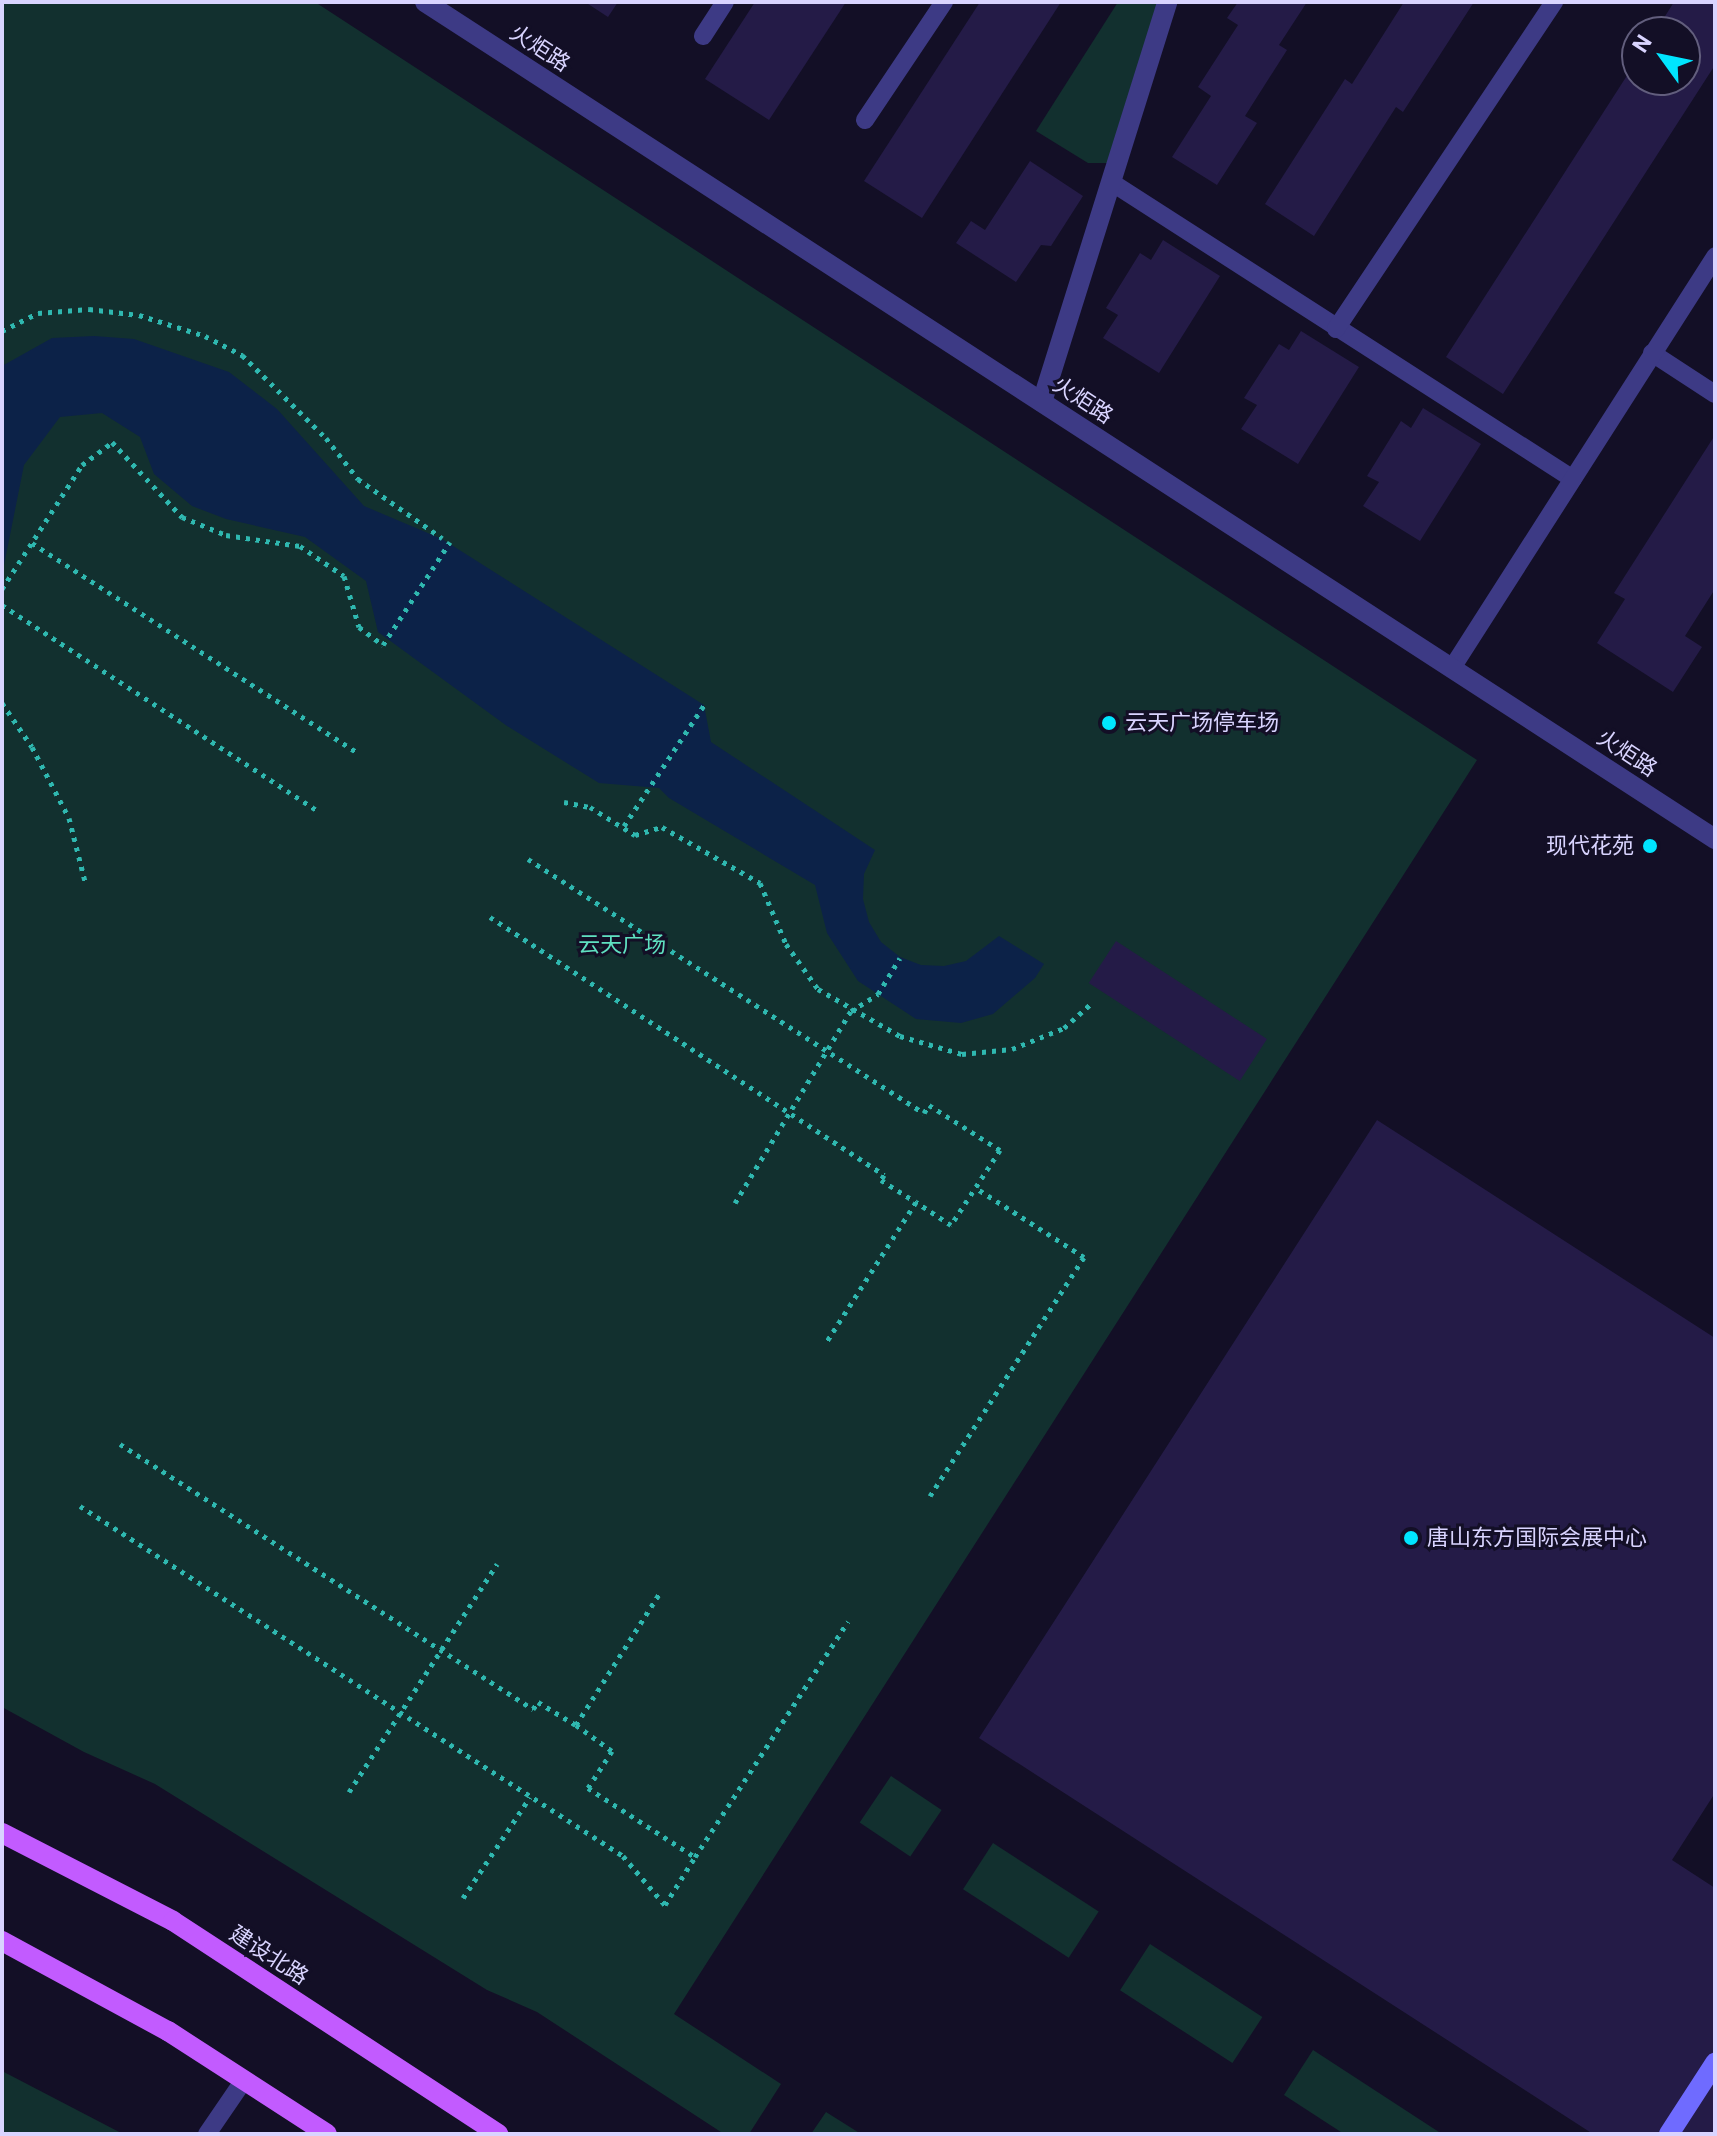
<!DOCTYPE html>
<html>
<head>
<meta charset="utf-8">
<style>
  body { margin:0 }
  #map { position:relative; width:1717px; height:2136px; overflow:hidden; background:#130f26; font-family:Roboto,"Noto Sans SC",sans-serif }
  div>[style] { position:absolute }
  .green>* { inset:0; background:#12302f; transform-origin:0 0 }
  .water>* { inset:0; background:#0c2248 }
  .building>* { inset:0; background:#241b47; transform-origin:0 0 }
  .path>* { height:5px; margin-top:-2.5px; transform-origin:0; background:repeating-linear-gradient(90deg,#2fb8b0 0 4px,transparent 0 10px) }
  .service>* { height:18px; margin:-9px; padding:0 9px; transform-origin:9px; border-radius:9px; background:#3d3a85 }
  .minor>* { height:20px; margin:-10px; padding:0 10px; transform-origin:10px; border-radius:10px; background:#3d3a85 }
  .tertiary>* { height:20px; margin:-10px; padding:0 10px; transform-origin:10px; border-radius:10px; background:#3d3a85 }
  .secondary>* { height:20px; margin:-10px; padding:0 10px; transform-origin:10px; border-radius:10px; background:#6f6bff }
  .primary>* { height:20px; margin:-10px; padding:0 10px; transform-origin:10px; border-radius:10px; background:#c25bff }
  .dots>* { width:22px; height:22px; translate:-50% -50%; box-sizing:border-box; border:4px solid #130f26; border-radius:50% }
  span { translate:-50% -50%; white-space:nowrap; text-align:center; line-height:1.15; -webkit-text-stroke:6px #130f26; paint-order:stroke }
  .street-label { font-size:22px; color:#d9d4ff }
  .poi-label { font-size:22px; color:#d9d4ff }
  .left { translate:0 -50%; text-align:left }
  .right { translate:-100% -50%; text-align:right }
  .park-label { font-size:22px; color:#5fe0c0 }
  .frame { position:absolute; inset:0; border:4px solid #d9d4ff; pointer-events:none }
  .north { position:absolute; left:1621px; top:16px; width:80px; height:80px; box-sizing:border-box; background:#130f26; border:2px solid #625e7d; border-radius:50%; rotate:303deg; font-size:22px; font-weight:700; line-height:32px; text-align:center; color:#d9d4ff }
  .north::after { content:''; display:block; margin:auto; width:28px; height:36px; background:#00e5ff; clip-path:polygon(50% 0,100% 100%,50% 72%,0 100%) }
</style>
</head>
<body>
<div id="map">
  <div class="green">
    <i style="clip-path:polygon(2px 2px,315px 2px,1477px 760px,674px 2014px,781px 2084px,749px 2134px,724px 2134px,537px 2012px,487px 1990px,155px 1784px,84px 1752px,2px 1707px)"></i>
    <i style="clip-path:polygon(1118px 2px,1166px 2px,1112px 163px,1088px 163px,1036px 131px)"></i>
    <i style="left:891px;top:1776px;width:61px;height:56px;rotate:34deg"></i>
    <i style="left:993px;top:1843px;width:126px;height:55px;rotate:33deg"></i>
    <i style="left:1150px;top:1944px;width:134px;height:55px;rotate:33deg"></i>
    <i style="clip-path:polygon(1313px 2050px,1442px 2134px,1344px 2134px,1284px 2095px)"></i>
    <i style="clip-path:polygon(2px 2071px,123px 2134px,2px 2134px)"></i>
    <i style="clip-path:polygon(826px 2112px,861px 2134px,811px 2134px)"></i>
  </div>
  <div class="water">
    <i style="clip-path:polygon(94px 336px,134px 339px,229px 372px,277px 409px,364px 506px,442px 539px,704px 705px,711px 742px,875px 850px,864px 874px,863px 899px,869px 922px,881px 942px,900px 957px,921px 965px,944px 966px,966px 961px,999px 936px,1044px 964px,1035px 978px,993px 1014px,961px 1023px,916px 1019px,858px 981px,827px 933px,815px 885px,669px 798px,659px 788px,599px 783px,507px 726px,378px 632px,366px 581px,305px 537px,226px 519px,192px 506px,154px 474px,140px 437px,102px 413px,60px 417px,24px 465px,2px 575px,2px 366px,52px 338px)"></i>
  </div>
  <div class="building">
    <i style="clip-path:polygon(585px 2px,618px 2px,608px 17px)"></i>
    <i style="clip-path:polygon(755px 2px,846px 2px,769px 120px,705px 79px)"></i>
    <i style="clip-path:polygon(980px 2px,1061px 2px,922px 218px,864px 181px)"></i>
    <i style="clip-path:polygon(1238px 2px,1307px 2px,1279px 45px,1287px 50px,1245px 116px,1257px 123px,1217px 185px,1172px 157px,1211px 96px,1198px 87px,1238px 25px,1227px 18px)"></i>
    <i style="clip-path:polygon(1404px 2px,1474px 2px,1403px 112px,1396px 107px,1314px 236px,1265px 204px,1345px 79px,1352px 84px)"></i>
    <i style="clip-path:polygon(1674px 2px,1715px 2px,1715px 65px,1503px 394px,1446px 357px,1637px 60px,1637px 80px,1685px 80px,1685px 32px,1655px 32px)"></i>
    <i style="clip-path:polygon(1030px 161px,1083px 196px,1051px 246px,1041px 245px,1016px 282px,956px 243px,971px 221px,985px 230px)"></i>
    <i style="clip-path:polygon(1163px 240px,1220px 276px,1159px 373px,1103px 338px,1118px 315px,1106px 308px,1140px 253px,1151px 260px)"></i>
    <i style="clip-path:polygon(1301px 331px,1359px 367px,1298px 464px,1241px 429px,1257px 405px,1244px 398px,1279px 344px,1289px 350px)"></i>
    <i style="clip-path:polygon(1423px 408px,1481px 444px,1420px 541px,1363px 506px,1379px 482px,1367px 476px,1401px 421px,1411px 428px)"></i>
    <i style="clip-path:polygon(1715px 435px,1715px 589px,1685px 636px,1702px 647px,1673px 692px,1597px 643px,1625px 599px,1614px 593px)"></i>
    <i style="left:1116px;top:941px;width:180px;height:50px;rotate:33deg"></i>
    <i style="clip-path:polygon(1377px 1120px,1715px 1338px,1715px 1793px,1672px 1860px,1715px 1888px,1715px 2134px,1593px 2134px,979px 1738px)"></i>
  </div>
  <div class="path">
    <i style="left:2px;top:331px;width:40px;rotate:-26.6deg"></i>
    <i style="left:38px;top:313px;width:51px;rotate:-4.5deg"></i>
    <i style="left:89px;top:309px;width:50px;rotate:6.8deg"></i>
    <i style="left:139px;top:315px;width:69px;rotate:17.7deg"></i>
    <i style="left:205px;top:336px;width:42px;rotate:27.2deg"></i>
    <i style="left:242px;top:355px;width:118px;rotate:44.7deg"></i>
    <i style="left:326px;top:438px;width:52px;rotate:52deg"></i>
    <i style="left:358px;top:479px;width:103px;rotate:35.1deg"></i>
    <i style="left:32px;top:543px;width:389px;rotate:32.8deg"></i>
    <i style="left:2px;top:589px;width:148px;rotate:-57.2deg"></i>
    <i style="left:82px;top:465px;width:38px;rotate:-37deg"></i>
    <i style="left:112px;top:442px;width:103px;rotate:47deg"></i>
    <i style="left:182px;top:517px;width:48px;rotate:22.2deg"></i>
    <i style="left:226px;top:535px;width:75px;rotate:8.5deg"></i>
    <i style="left:300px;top:546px;width:53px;rotate:34.3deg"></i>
    <i style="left:344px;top:576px;width:53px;rotate:73.6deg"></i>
    <i style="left:359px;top:627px;width:30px;rotate:37deg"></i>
    <i style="left:383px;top:645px;width:123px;rotate:-57deg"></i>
    <i style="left:2px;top:605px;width:379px;rotate:33.1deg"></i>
    <i style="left:2px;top:703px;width:53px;rotate:55.7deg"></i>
    <i style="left:32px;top:747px;width:80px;rotate:62.5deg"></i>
    <i style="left:69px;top:818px;width:69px;rotate:75.8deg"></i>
    <i style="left:564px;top:802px;width:26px;rotate:11deg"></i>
    <i style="left:590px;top:807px;width:53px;rotate:31.9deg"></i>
    <i style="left:635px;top:835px;width:28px;rotate:-17deg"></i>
    <i style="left:662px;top:827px;width:113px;rotate:29.7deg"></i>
    <i style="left:760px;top:883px;width:66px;rotate:66.9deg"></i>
    <i style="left:786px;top:944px;width:55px;rotate:54.6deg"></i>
    <i style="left:818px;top:989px;width:95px;rotate:29.8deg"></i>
    <i style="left:900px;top:1036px;width:65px;rotate:16.2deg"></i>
    <i style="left:962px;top:1054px;width:50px;rotate:-5.7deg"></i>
    <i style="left:1012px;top:1049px;width:56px;rotate:-22deg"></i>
    <i style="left:1064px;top:1028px;width:39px;rotate:-42deg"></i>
    <i style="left:624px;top:826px;width:145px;rotate:-56.5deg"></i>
    <i style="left:528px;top:859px;width:470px;rotate:32.7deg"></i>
    <i style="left:924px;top:1113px;width:9px;rotate:-58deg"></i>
    <i style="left:929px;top:1105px;width:84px;rotate:32.4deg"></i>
    <i style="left:1000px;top:1150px;width:90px;rotate:123.2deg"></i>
    <i style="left:951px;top:1225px;width:42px;rotate:-146.7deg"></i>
    <i style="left:490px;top:917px;width:471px;rotate:33.2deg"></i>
    <i style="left:884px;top:1175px;width:6px;rotate:121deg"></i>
    <i style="left:881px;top:1180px;width:41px;rotate:32.2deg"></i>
    <i style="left:916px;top:1202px;width:165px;rotate:122.6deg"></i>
    <i style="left:735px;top:1203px;width:224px;rotate:-58.9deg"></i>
    <i style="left:851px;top:1011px;width:32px;rotate:-32deg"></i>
    <i style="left:878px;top:994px;width:42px;rotate:-58.6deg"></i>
    <i style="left:120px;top:1444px;width:491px;rotate:32.7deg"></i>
    <i style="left:533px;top:1709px;width:9px;rotate:-54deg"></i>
    <i style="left:538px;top:1702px;width:44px;rotate:31.2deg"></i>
    <i style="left:576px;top:1725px;width:155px;rotate:-57.6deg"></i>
    <i style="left:930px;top:1496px;width:284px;rotate:-57.2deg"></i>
    <i style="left:1084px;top:1257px;width:128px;rotate:-147.4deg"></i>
    <i style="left:80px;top:1506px;width:646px;rotate:32.8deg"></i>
    <i style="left:623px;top:1856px;width:65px;rotate:49.4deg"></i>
    <i style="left:665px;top:1905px;width:57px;rotate:-58deg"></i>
    <i style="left:576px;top:1725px;width:44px;rotate:35.8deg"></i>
    <i style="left:612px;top:1751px;width:44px;rotate:123deg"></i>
    <i style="left:588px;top:1788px;width:127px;rotate:32.8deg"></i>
    <i style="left:695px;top:1857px;width:281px;rotate:-57deg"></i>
    <i style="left:349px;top:1792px;width:272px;rotate:-57deg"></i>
    <i style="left:463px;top:1898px;width:121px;rotate:-56.4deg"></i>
  </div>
  <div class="service">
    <i style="left:703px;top:36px;width:40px;rotate:-57.1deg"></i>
    <i style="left:865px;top:120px;width:142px;rotate:-56.2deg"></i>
    <i style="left:1111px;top:182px;width:549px;rotate:32.74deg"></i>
    <i style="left:1336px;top:329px;width:393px;rotate:-56.3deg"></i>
    <i style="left:1652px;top:353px;width:75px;rotate:33.1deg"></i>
    <i style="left:1452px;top:668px;width:489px;rotate:-57.4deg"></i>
    <i style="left:207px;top:2134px;width:65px;rotate:-55.6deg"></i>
  </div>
  <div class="minor">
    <i style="left:1042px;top:402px;width:419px;rotate:-72.6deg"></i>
  </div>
  <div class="tertiary">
    <i style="left:425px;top:2px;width:1538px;rotate:32.98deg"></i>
  </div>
  <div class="secondary">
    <i style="left:1669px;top:2134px;width:85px;rotate:-57.1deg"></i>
  </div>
  <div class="primary">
    <i style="left:2px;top:1833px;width:192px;rotate:27.2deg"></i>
    <i style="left:173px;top:1921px;width:389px;rotate:33.2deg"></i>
    <i style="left:2px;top:1941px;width:189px;rotate:28.5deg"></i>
    <i style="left:168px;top:2031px;width:189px;rotate:32.9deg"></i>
  </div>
  <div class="dots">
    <i style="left:1109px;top:723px;background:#00e5ff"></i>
    <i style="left:1650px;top:846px;background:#00e5ff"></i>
    <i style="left:1411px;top:1538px;background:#00e5ff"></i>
  </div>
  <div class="street-label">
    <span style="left:540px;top:48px;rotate:33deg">火炬路</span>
    <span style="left:1083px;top:400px;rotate:33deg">火炬路</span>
    <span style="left:1627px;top:753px;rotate:33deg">火炬路</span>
    <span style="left:269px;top:1955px;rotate:33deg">建设北路</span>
  </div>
  <div class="poi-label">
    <span class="left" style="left:1125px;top:723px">云天广场停车场</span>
    <span class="right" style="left:1634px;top:846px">现代花苑</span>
    <span class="left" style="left:1427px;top:1538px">唐山东方国际会展中心</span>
  </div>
  <div class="park-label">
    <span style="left:622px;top:945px">云天广场</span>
  </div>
  <div class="frame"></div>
  <div class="north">N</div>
</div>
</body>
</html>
